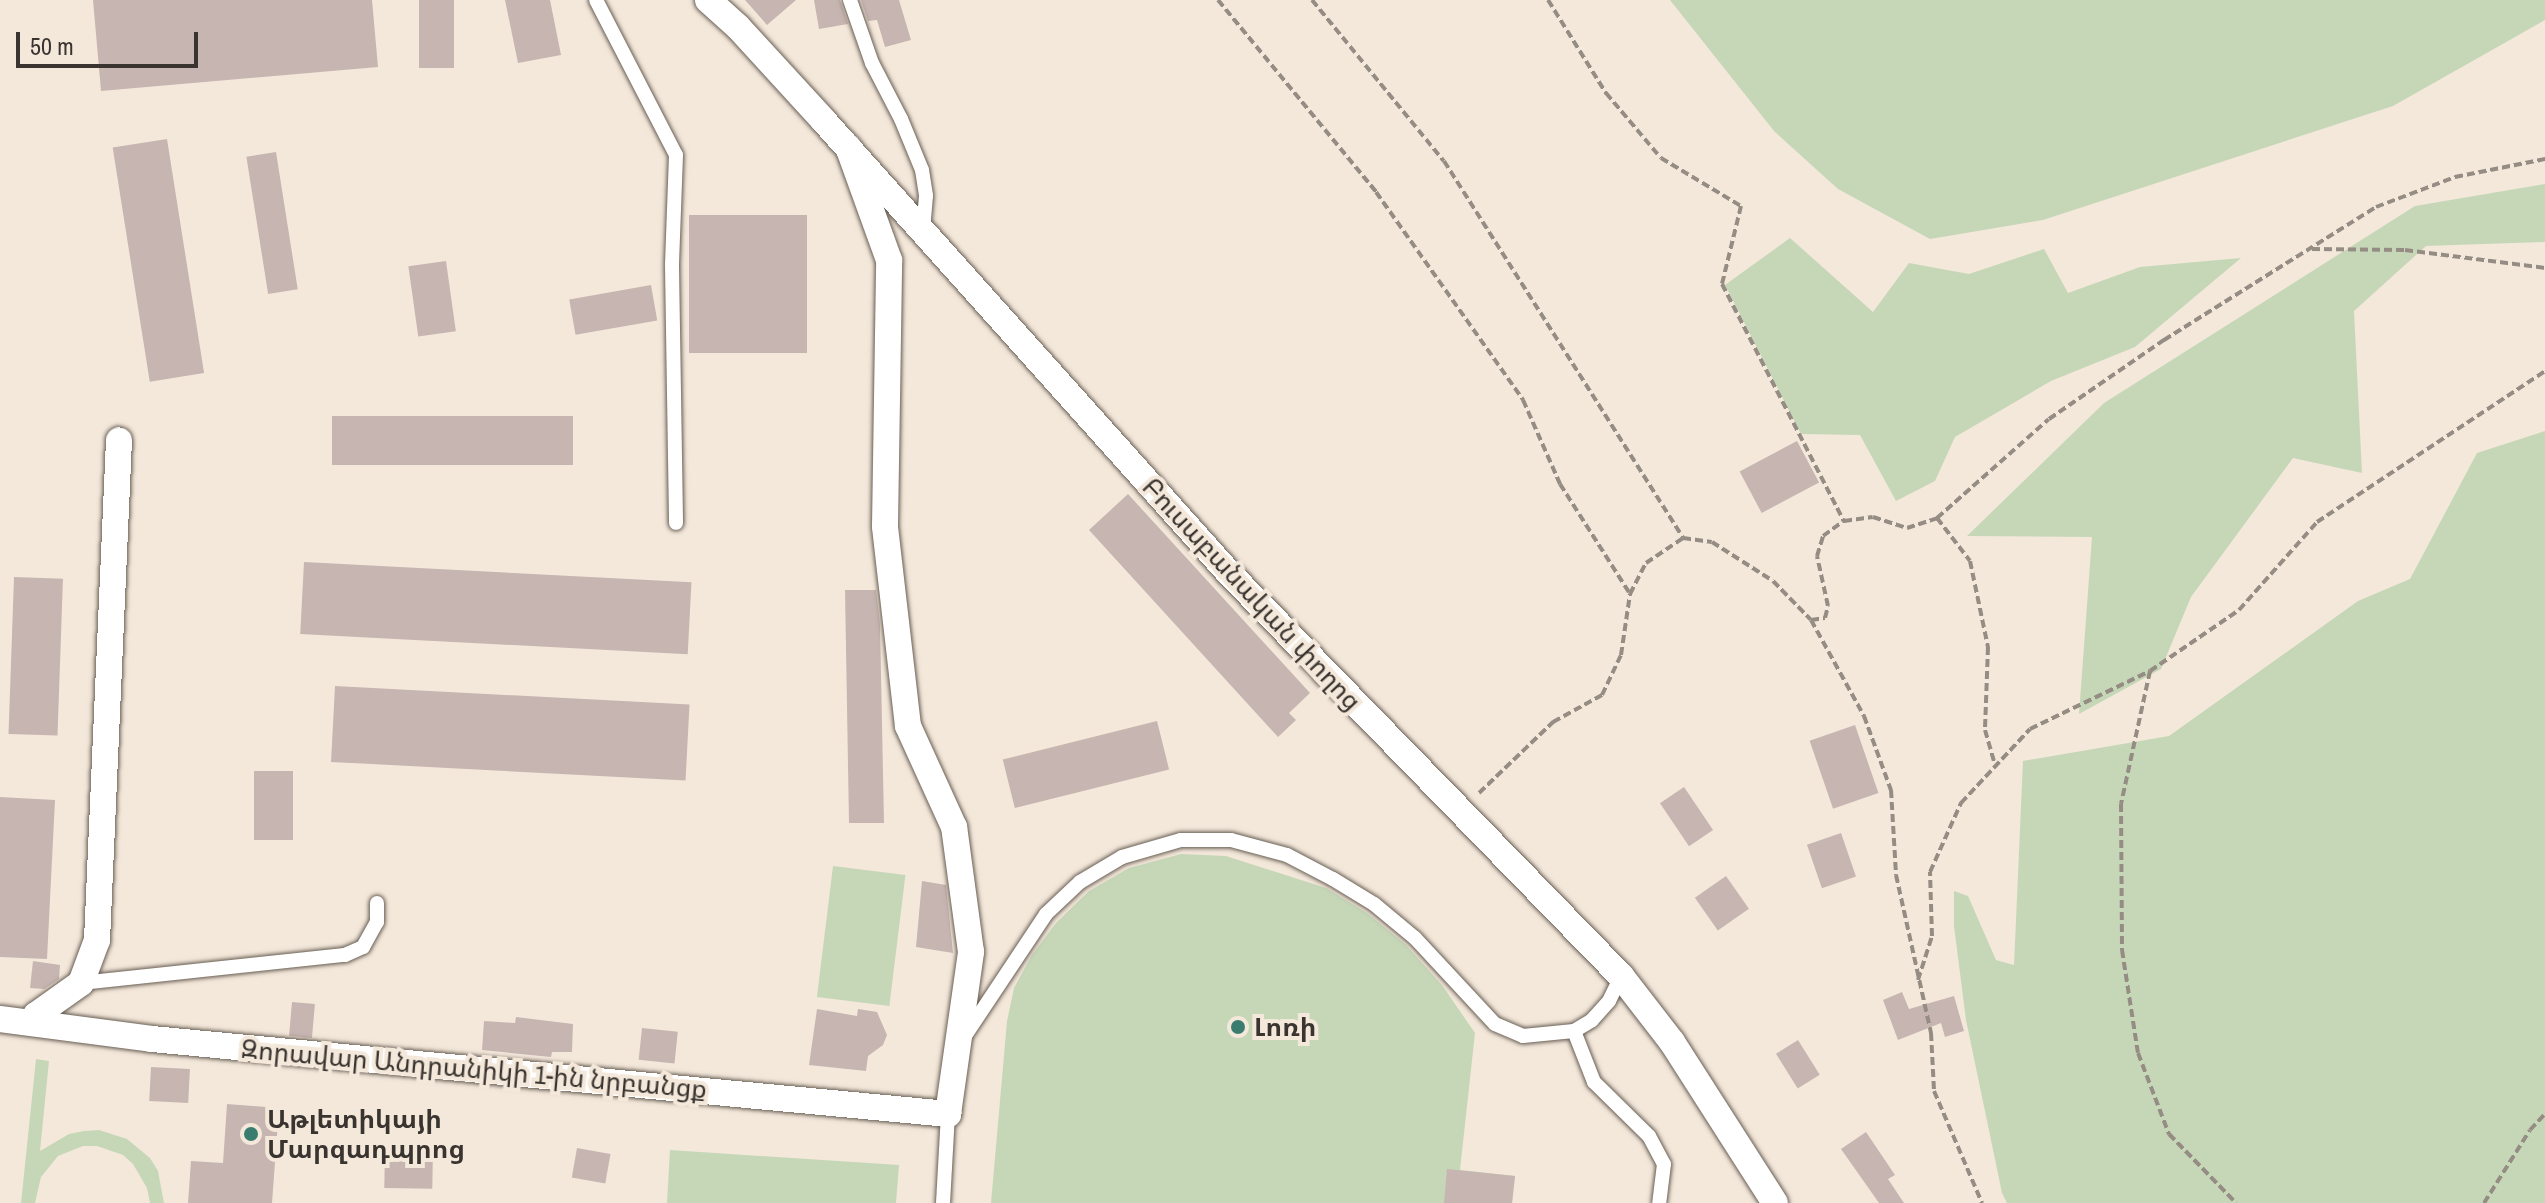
<!DOCTYPE html>
<html>
<head>
<meta charset="utf-8">
<style>
  body { margin:0 }
  #map { position:relative; width:2545px; height:1203px; overflow:hidden; background:#f4e8db; font-family:"Archivo Narrow","Noto Sans Armenian",sans-serif }
  div>[style] { position:absolute }
  .green>* { inset:0; background:#c6d7b8; transform-origin:0 0 }
  .building>* { inset:0; background:#c7b5b1; transform-origin:0 0 }
  .path>* { height:4px; margin-top:-2px; transform-origin:0; background:repeating-linear-gradient(90deg,#958d84 0 8px,transparent 0 12px) }
  .roads { filter:drop-shadow(0 0 2px #685e53) drop-shadow(0 0 2px #685e53) }
  .service>* { height:14px; margin:-7px; padding:0 7px; transform-origin:7px; border-radius:7px; background:#fff }
  .minor>* { height:26px; margin:-13px; padding:0 13px; transform-origin:13px; border-radius:13px; background:#fff }
  .dots>* { width:22px; height:22px; translate:-50% -50%; box-sizing:border-box; border:4px solid #f4e8db; border-radius:50% }
  span { translate:-50% -50%; white-space:nowrap; text-align:center; line-height:1.15; -webkit-text-stroke:8px #f4e8db; paint-order:stroke }
  .street-label { font-size:26px; color:#39342f }
  .poi-label { font-size:26px; color:#39342f; font-weight:700 }
  .left { translate:0 -50%; text-align:left }
  .scale { position:absolute; left:16px; top:32px; width:182px; height:36px; box-sizing:border-box; border:4px solid #39342f; border-top:0; padding-left:10px; font-size:24px; line-height:28px; white-space:nowrap; color:#39342f; -webkit-text-stroke:6px #f4e8db; paint-order:stroke }
</style>
</head>
<body>
<div id="map">
  <div class="green">
    <i style="clip-path:polygon(1670px 0,2545px 0,2545px 20px,2393px 106px,2043px 220px,1930px 239px,1838px 189px,1774px 131px)"></i>
    <i style="clip-path:polygon(2545px 184px,2545px 242px,2426px 246px,2354px 311px,2362px 473px,2293px 458px,2191px 597px,2161px 669px,2079px 714px,2092px 537px,1967px 536px,2104px 403px,2415px 206px)"></i>
    <i style="clip-path:polygon(1790px 238px,1873px 312px,1909px 263px,1969px 274px,2044px 249px,2068px 293px,2140px 267px,2241px 258px,2135px 347px,2051px 381px,1955px 437px,1935px 481px,1896px 501px,1860px 435px,1801px 434px,1725px 285px)"></i>
    <i style="clip-path:polygon(2545px 431px,2545px 1203px,2007px 1203px,2002px 1193px,1966px 1020px,1954px 926px,1954px 891px,1968px 896px,1996px 960px,2014px 965px,2023px 761px,2169px 736px,2358px 601px,2410px 579px,2477px 453px)"></i>
    <i style="clip-path:polygon(1181px 854px,1226px 856px,1326px 888px,1367px 913px,1406px 945px,1442px 985px,1475px 1033px,1460px 1170px,1515px 1176px,1512px 1203px,991px 1203px,1007px 1021px,1014px 988px,1032px 955px,1056px 923px,1089px 891px,1129px 868px)"></i>
    <i style="left:833px;top:866px;width:73px;height:132px;rotate:7deg"></i>
    <i style="clip-path:polygon(36px 1059px,49px 1061px,40px 1151px,69px 1134px,84px 1131px,99px 1130px,127px 1139px,150px 1158px,158px 1171px,164px 1203px,150px 1203px,147px 1188px,133px 1164px,123px 1155px,97px 1146px,83px 1146px,58px 1156px,41px 1177px,35px 1203px,21px 1203px)"></i>
    <i style="clip-path:polygon(670px 1150px,899px 1165px,896px 1203px,667px 1203px)"></i>
  </div>
  <div class="building">
    <i style="clip-path:polygon(93px 0,372px 0,378px 67px,101px 91px)"></i>
    <i style="left:419px;top:0;width:35px;height:68px"></i>
    <i style="clip-path:polygon(505px 0,550px 0,561px 55px,518px 63px)"></i>
    <i style="clip-path:polygon(745px 0,796px 0,767px 25px)"></i>
    <i style="clip-path:polygon(814px 0,840px 0,848px 24px,819px 29px)"></i>
    <i style="clip-path:polygon(861px 0,899px 0,911px 40px,885px 47px,877px 20px,868px 21px)"></i>
    <i style="left:167px;top:139px;width:237px;height:55px;rotate:81deg"></i>
    <i style="left:276px;top:152px;width:139px;height:30px;rotate:81deg"></i>
    <i style="left:807px;top:215px;width:138px;height:118px;rotate:90deg"></i>
    <i style="left:446px;top:261px;width:71px;height:38px;rotate:82deg"></i>
    <i style="left:651px;top:285px;width:36px;height:83px;rotate:80deg"></i>
    <i style="left:332px;top:416px;width:241px;height:49px"></i>
    <i style="left:1797px;top:441px;width:47px;height:65px;rotate:62deg"></i>
    <i style="clip-path:polygon(1128px 494px,1310px 693px,1289px 713px,1296px 720px,1278px 737px,1089px 530px)"></i>
    <i style="left:304px;top:562px;width:388px;height:72px;rotate:3deg"></i>
    <i style="left:14px;top:577px;width:49px;height:157px;rotate:2deg"></i>
    <i style="clip-path:polygon(845px 590px,876px 590px,880px 624px,884px 823px,849px 823px)"></i>
    <i style="left:335px;top:686px;width:355px;height:76px;rotate:3deg"></i>
    <i style="left:1157px;top:721px;width:50px;height:159px;rotate:76deg"></i>
    <i style="left:1855px;top:725px;width:72px;height:48px;rotate:71deg"></i>
    <i style="left:254px;top:771px;width:39px;height:69px"></i>
    <i style="left:1684px;top:787px;width:52px;height:29px;rotate:56deg"></i>
    <i style="clip-path:polygon(0 797px,55px 800px,47px 959px,0 957px)"></i>
    <i style="left:1841px;top:833px;width:46px;height:36px;rotate:71deg"></i>
    <i style="left:1726px;top:876px;width:40px;height:38px;rotate:55deg"></i>
    <i style="clip-path:polygon(922px 881px,946px 885px,953px 953px,916px 947px)"></i>
    <i style="clip-path:polygon(33px 961px,60px 965px,59px 979px,44px 989px,30px 988px)"></i>
    <i style="clip-path:polygon(1902px 992px,1909px 1009px,1954px 996px,1964px 1031px,1945px 1037px,1941px 1023px,1898px 1040px,1883px 1000px)"></i>
    <i style="left:292px;top:1002px;width:23px;height:34px;rotate:5deg"></i>
    <i style="clip-path:polygon(817px 1009px,857px 1016px,858px 1009px,877px 1012px,887px 1035px,883px 1045px,868px 1056px,866px 1071px,809px 1065px)"></i>
    <i style="clip-path:polygon(516px 1017px,573px 1024px,572px 1052px,552px 1052px,551px 1057px,482px 1050px,484px 1021px,515px 1023px)"></i>
    <i style="left:642px;top:1028px;width:36px;height:32px;rotate:6deg"></i>
    <i style="left:1798px;top:1040px;width:41px;height:26px;rotate:58deg"></i>
    <i style="left:151px;top:1067px;width:39px;height:34px;rotate:3deg"></i>
    <i style="clip-path:polygon(227px 1104px,279px 1108px,272px 1203px,188px 1203px,191px 1161px,223px 1163px)"></i>
    <i style="clip-path:polygon(1866px 1132px,1895px 1175px,1888px 1179px,1904px 1203px,1879px 1203px,1841px 1149px)"></i>
    <i style="left:385px;top:1147px;width:48px;height:41px;rotate:1deg"></i>
    <i style="left:577px;top:1148px;width:34px;height:30px;rotate:10deg"></i>
    <i style="clip-path:polygon(1447px 1169px,1515px 1176px,1512px 1203px,1444px 1203px)"></i>
  </div>
  <div class="path">
    <i style="left:1218px;top:0;width:249px;rotate:50.5deg"></i>
    <i style="left:1376px;top:192px;width:255px;rotate:54.7deg"></i>
    <i style="left:1523px;top:400px;width:92px;rotate:66.2deg"></i>
    <i style="left:1560px;top:484px;width:130px;rotate:57.5deg"></i>
    <i style="left:1312px;top:0;width:208px;rotate:50.7deg"></i>
    <i style="left:1444px;top:161px;width:446px;rotate:57.6deg"></i>
    <i style="left:1548px;top:0;width:110px;rotate:58.1deg"></i>
    <i style="left:1606px;top:93px;width:85px;rotate:49.8deg"></i>
    <i style="left:1661px;top:158px;width:93px;rotate:31deg"></i>
    <i style="left:1741px;top:206px;width:80px;rotate:103.7deg"></i>
    <i style="left:1722px;top:284px;width:267px;rotate:62.8deg"></i>
    <i style="left:2312px;top:249px;width:93px;rotate:0.6deg"></i>
    <i style="left:2405px;top:250px;width:141px;rotate:7.3deg"></i>
    <i style="left:1937px;top:518px;width:54px;rotate:52.5deg"></i>
    <i style="left:1970px;top:561px;width:88px;rotate:78.2deg"></i>
    <i style="left:1988px;top:647px;width:83px;rotate:92.1deg"></i>
    <i style="left:1985px;top:730px;width:36px;rotate:74deg"></i>
    <i style="left:1811px;top:620px;width:110px;rotate:61.1deg"></i>
    <i style="left:1864px;top:716px;width:79px;rotate:70deg"></i>
    <i style="left:1891px;top:790px;width:85px;rotate:86.6deg"></i>
    <i style="left:1896px;top:875px;width:162px;rotate:77.5deg"></i>
    <i style="left:1931px;top:1033px;width:58px;rotate:87deg"></i>
    <i style="left:1934px;top:1091px;width:122px;rotate:66.8deg"></i>
    <i style="left:2150px;top:671px;width:136px;rotate:102.3deg"></i>
    <i style="left:2121px;top:804px;width:146px;rotate:89.6deg"></i>
    <i style="left:2122px;top:950px;width:104px;rotate:81.2deg"></i>
    <i style="left:2138px;top:1053px;width:87px;rotate:69.1deg"></i>
    <i style="left:2169px;top:1134px;width:96px;rotate:45.8deg"></i>
    <i style="left:1479px;top:793px;width:103px;rotate:-43.8deg"></i>
    <i style="left:1553px;top:722px;width:56px;rotate:-28.9deg"></i>
    <i style="left:1602px;top:695px;width:44px;rotate:-64.6deg"></i>
    <i style="left:1621px;top:655px;width:62px;rotate:-81.6deg"></i>
    <i style="left:1630px;top:594px;width:35px;rotate:-63deg"></i>
    <i style="left:1646px;top:563px;width:45px;rotate:-34deg"></i>
    <i style="left:1683px;top:538px;width:29px;rotate:8deg"></i>
    <i style="left:1712px;top:542px;width:72px;rotate:32.6deg"></i>
    <i style="left:1773px;top:581px;width:54px;rotate:45.7deg"></i>
    <i style="left:1811px;top:620px;width:14px;rotate:-8deg"></i>
    <i style="left:1825px;top:618px;width:12px;rotate:-76deg"></i>
    <i style="left:1828px;top:606px;width:51px;rotate:-102.4deg"></i>
    <i style="left:1817px;top:556px;width:21px;rotate:-73deg"></i>
    <i style="left:1823px;top:536px;width:26px;rotate:-36deg"></i>
    <i style="left:1844px;top:521px;width:29px;rotate:-8deg"></i>
    <i style="left:1873px;top:517px;width:36px;rotate:18deg"></i>
    <i style="left:1907px;top:528px;width:32px;rotate:-18deg"></i>
    <i style="left:1937px;top:518px;width:149px;rotate:-41.5deg"></i>
    <i style="left:2049px;top:419px;width:140px;rotate:-34.5deg"></i>
    <i style="left:2164px;top:340px;width:250px;rotate:-32.1deg"></i>
    <i style="left:2376px;top:207px;width:85px;rotate:-20.8deg"></i>
    <i style="left:2455px;top:177px;width:92px;rotate:-11.3deg"></i>
    <i style="left:1918px;top:980px;width:46px;rotate:-72.3deg"></i>
    <i style="left:1932px;top:936px;width:64px;rotate:-91.8deg"></i>
    <i style="left:1930px;top:872px;width:76px;rotate:-65.8deg"></i>
    <i style="left:1961px;top:803px;width:101px;rotate:-47deg"></i>
    <i style="left:2030px;top:729px;width:133px;rotate:-25.8deg"></i>
    <i style="left:2150px;top:671px;width:108px;rotate:-34.4deg"></i>
    <i style="left:2239px;top:610px;width:118px;rotate:-48.4deg"></i>
    <i style="left:2317px;top:522px;width:273px;rotate:-33.5deg"></i>
    <i style="left:2484px;top:1203px;width:86px;rotate:-57.8deg"></i>
    <i style="left:2530px;top:1130px;width:22px;rotate:-47deg"></i>
  </div>
  <div class="roads">
    <div class="service">
      <i style="left:596px;top:0;width:174px;rotate:62.7deg"></i>
      <i style="left:676px;top:155px;width:111px;rotate:92.1deg"></i>
      <i style="left:672px;top:266px;width:257px;rotate:89.1deg"></i>
      <i style="left:850px;top:0;width:67px;rotate:70.8deg"></i>
      <i style="left:872px;top:63px;width:63px;rotate:62.6deg"></i>
      <i style="left:901px;top:119px;width:55px;rotate:67.6deg"></i>
      <i style="left:922px;top:170px;width:26px;rotate:81deg"></i>
      <i style="left:926px;top:196px;width:35px;rotate:95deg"></i>
      <i style="left:81px;top:983px;width:265px;rotate:-6.1deg"></i>
      <i style="left:345px;top:955px;width:20px;rotate:-24deg"></i>
      <i style="left:363px;top:947px;width:29px;rotate:-61deg"></i>
      <i style="left:377px;top:922px;width:19px;rotate:-90deg"></i>
      <i style="left:1574px;top:1031px;width:55px;rotate:68.6deg"></i>
      <i style="left:1594px;top:1082px;width:77px;rotate:44.5deg"></i>
      <i style="left:1649px;top:1136px;width:32px;rotate:62deg"></i>
      <i style="left:1664px;top:1164px;width:39px;rotate:97deg"></i>
      <i style="left:963px;top:1039px;width:150px;rotate:-56.4deg"></i>
      <i style="left:1046px;top:914px;width:47px;rotate:-43.3deg"></i>
      <i style="left:1080px;top:882px;width:49px;rotate:-30.8deg"></i>
      <i style="left:1122px;top:857px;width:61px;rotate:-16.1deg"></i>
      <i style="left:1181px;top:840px;width:50px"></i>
      <i style="left:1231px;top:840px;width:58px;rotate:15deg"></i>
      <i style="left:1287px;top:855px;width:52px;rotate:27.6deg"></i>
      <i style="left:1333px;top:879px;width:48px;rotate:31.4deg"></i>
      <i style="left:1374px;top:904px;width:53px;rotate:39.7deg"></i>
      <i style="left:1415px;top:938px;width:117px;rotate:47.1deg"></i>
      <i style="left:1495px;top:1024px;width:30px;rotate:23deg"></i>
      <i style="left:1523px;top:1036px;width:51px;rotate:-5.6deg"></i>
      <i style="left:1574px;top:1031px;width:21px;rotate:-31deg"></i>
      <i style="left:1592px;top:1020px;width:25px;rotate:-48deg"></i>
      <i style="left:1609px;top:1001px;width:28px;rotate:-64deg"></i>
      <i style="left:943px;top:1203px;width:89px;rotate:-86.8deg"></i>
    </div>
    <div class="minor">
      <i style="left:708px;top:0;width:40px;rotate:42deg"></i>
      <i style="left:738px;top:27px;width:127px;rotate:47.5deg"></i>
      <i style="left:824px;top:121px;width:607px;rotate:48.14deg"></i>
      <i style="left:1229px;top:573px;width:562px;rotate:45.79deg"></i>
      <i style="left:1621px;top:976px;width:83px;rotate:52.3deg"></i>
      <i style="left:1672px;top:1042px;width:191px;rotate:57.4deg"></i>
      <i style="left:0;top:1019px;width:153px;rotate:7.5deg"></i>
      <i style="left:152px;top:1039px;width:800px;rotate:5.38deg"></i>
      <i style="left:948px;top:1114px;width:164px;rotate:-81.9deg"></i>
      <i style="left:971px;top:952px;width:126px;rotate:-97.7deg"></i>
      <i style="left:954px;top:827px;width:111px;rotate:-114.5deg"></i>
      <i style="left:908px;top:726px;width:201px;rotate:-96.6deg"></i>
      <i style="left:885px;top:526px;width:266px;rotate:-89.1deg"></i>
      <i style="left:889px;top:260px;width:120px;rotate:-109.9deg"></i>
      <i style="left:32px;top:1023px;width:9px;rotate:-63deg"></i>
      <i style="left:36px;top:1015px;width:55px;rotate:-35.4deg"></i>
      <i style="left:81px;top:983px;width:46px;rotate:-69.6deg"></i>
      <i style="left:97px;top:940px;width:500px;rotate:-87.48deg"></i>
    </div>
  </div>
  <div class="dots">
    <i style="left:1238px;top:1027px;background:#3a7d70"></i>
    <i style="left:251px;top:1134px;background:#3a7d70"></i>
  </div>
  <div class="street-label">
    <span style="left:1252px;top:594px;rotate:47deg">Բուսաբանական փողոց</span>
    <span style="left:474px;top:1069px;rotate:5deg">Զորավար Անդրանիկի 1-ին նրբանցք</span>
  </div>
  <div class="poi-label">
    <span class="left" style="left:1254px;top:1027px">Լոռի</span>
    <span class="left" style="left:267px;top:1134px">Աթլետիկայի<br>Մարզադպրոց</span>
  </div>
  <div class="scale">50 m</div>
</div>
</body>
</html>
